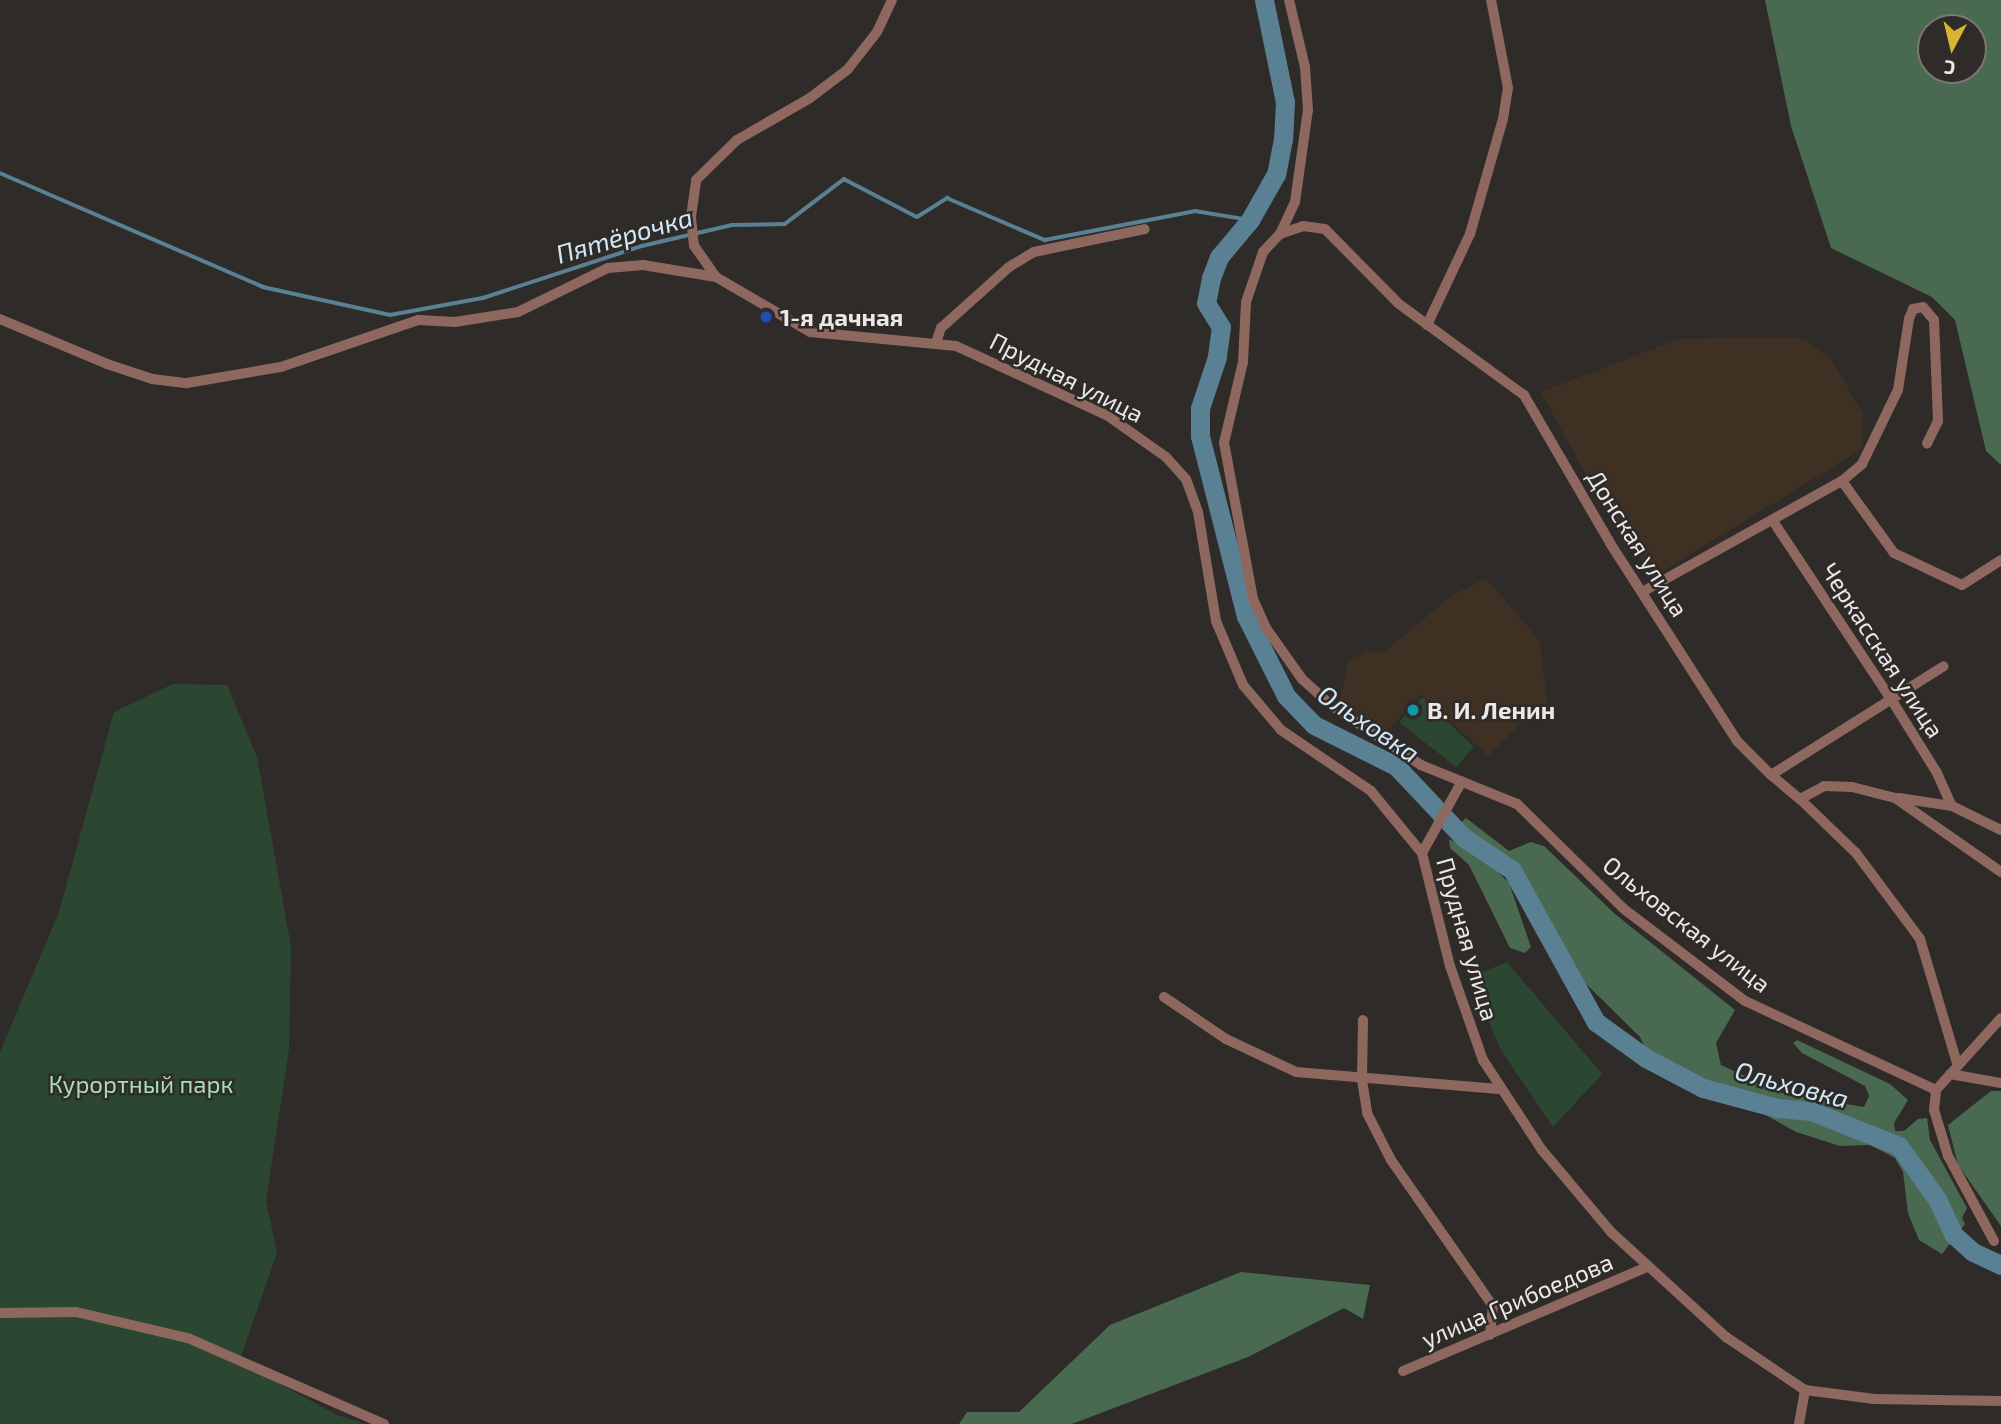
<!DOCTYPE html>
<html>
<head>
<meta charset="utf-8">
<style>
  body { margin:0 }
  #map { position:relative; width:2001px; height:1424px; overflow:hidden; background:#2f2b28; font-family:"Exo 2",sans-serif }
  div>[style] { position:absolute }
  .industrial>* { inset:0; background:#3e3123 }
  .green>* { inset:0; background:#2b4732 }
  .forest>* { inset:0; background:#496951 }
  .stream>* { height:3.5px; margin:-1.75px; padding:0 1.75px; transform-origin:1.75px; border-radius:1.75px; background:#5a8094 }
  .river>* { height:19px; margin:-9.5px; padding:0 9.5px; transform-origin:9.5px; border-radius:9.5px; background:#5a8094 }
  .street>* { height:10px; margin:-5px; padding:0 5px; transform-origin:5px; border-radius:5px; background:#8e685e }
  .dots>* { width:19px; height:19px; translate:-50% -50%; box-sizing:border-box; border:4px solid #2f2b28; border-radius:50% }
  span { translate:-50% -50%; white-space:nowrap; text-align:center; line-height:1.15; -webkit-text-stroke:5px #2f2b28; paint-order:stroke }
  .poi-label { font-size:24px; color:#ece8e7; font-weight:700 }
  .left { translate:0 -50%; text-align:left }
  .street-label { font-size:24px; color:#ece8e7 }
  .park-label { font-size:24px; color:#a7dfb4 }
  .water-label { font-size:26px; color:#cfe9f7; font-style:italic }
  .north { position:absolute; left:1917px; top:14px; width:70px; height:70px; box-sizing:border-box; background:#2f2b28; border:2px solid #7b7774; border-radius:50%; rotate:187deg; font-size:19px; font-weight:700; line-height:28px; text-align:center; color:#ece8e7 }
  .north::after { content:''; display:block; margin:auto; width:24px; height:32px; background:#d9b434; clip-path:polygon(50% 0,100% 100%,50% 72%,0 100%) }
</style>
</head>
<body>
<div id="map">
  <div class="industrial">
    <i style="clip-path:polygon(1788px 337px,1805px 340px,1831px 359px,1863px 414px,1863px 444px,1857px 452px,1653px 577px,1637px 552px,1623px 543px,1541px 392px,1679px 339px)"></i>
    <i style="clip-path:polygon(1486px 578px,1540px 641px,1548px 710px,1527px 717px,1488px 756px,1421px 694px,1384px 734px,1339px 706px,1348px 660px,1369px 651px,1383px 653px,1453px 595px)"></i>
  </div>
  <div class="green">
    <i style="clip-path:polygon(173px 684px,227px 685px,257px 757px,291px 946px,289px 1049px,266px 1201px,277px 1253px,239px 1362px,337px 1415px,366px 1424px,0 1424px,0 1052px,59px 912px,114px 712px)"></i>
    <i style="clip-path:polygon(1422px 697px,1474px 747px,1456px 767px,1399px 722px)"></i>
    <i style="clip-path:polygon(1507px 962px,1602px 1074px,1553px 1127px,1502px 1052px,1469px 978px)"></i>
  </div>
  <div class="forest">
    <i style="clip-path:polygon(evenodd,1765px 0,2001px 0,2001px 465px,1986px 451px,1955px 320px,1932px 297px,1831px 248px,1791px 126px,1765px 0,1931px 28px,1973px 28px,1973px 70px,1931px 70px,1931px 28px)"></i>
    <i style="clip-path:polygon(1466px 818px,1509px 851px,1531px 842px,1544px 846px,1615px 914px,1735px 1010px,1716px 1043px,1721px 1065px,1782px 1093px,1864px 1107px,1869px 1096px,1865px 1086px,1802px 1053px,1793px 1043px,1797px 1040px,1890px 1084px,1908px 1100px,1894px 1123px,1895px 1131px,1904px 1131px,1918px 1119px,1927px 1118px,1930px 1140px,1967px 1208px,1962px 1218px,1965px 1224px,1942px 1254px,1919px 1240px,1908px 1213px,1903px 1172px,1895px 1158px,1870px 1145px,1840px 1146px,1796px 1132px,1753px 1108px,1744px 1094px,1703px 1082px,1647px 1052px,1640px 1037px,1578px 976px,1521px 872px,1458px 825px)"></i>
    <i style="clip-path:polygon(1449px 839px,1484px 858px,1509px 883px,1531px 947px,1525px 953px,1510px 948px,1469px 865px,1450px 848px)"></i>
    <i style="clip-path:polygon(1991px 1091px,2001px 1091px,2001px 1226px,1958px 1165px,1948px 1125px)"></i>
    <i style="clip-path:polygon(1241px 1272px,1370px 1285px,1363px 1319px,1344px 1308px,1248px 1357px,1072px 1424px,959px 1424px,967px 1412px,1019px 1412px,1110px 1325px)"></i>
  </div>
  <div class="stream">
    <i style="left:0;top:173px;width:287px;rotate:23.4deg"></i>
    <i style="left:263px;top:287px;width:130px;rotate:12.4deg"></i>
    <i style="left:390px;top:315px;width:95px;rotate:-10.4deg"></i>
    <i style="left:483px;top:298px;width:167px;rotate:-18.1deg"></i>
    <i style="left:642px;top:246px;width:92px;rotate:-13.1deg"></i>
    <i style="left:732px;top:225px;width:53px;rotate:-1.1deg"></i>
    <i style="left:785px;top:224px;width:74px;rotate:-37.3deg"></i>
    <i style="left:844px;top:179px;width:82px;rotate:27.5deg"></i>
    <i style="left:917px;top:217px;width:36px;rotate:-32deg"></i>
    <i style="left:947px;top:198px;width:107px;rotate:23.2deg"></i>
    <i style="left:1045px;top:240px;width:153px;rotate:-10.9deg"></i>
    <i style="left:1195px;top:211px;width:56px;rotate:9.3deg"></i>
  </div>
  <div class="river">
    <i style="left:1264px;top:0;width:104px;rotate:78.4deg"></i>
    <i style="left:1285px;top:102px;width:37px;rotate:93deg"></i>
    <i style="left:1283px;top:139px;width:36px;rotate:101deg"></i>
    <i style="left:1276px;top:174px;width:53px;rotate:119.5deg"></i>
    <i style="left:1250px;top:220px;width:48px;rotate:130deg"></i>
    <i style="left:1219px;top:257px;width:22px;rotate:111deg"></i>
    <i style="left:1211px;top:278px;width:25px;rotate:101deg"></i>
    <i style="left:1206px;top:303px;width:28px;rotate:58deg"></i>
    <i style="left:1221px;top:327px;width:30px;rotate:98deg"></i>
    <i style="left:1217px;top:357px;width:54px;rotate:108.4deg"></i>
    <i style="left:1200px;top:408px;width:28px;rotate:90deg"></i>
    <i style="left:1200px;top:436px;width:186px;rotate:75.7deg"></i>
    <i style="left:1246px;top:616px;width:89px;rotate:63.4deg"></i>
    <i style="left:1286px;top:696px;width:40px;rotate:46deg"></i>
    <i style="left:1314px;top:725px;width:92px;rotate:26.6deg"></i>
    <i style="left:1396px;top:766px;width:98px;rotate:46.7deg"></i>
    <i style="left:1463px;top:837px;width:59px;rotate:34deg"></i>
    <i style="left:1512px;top:870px;width:174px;rotate:61.1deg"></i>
    <i style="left:1596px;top:1022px;width:62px;rotate:35.8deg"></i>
    <i style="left:1646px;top:1058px;width:64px;rotate:27.8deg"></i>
    <i style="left:1703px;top:1088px;width:77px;rotate:15.1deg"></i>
    <i style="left:1777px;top:1108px;width:34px;rotate:5deg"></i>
    <i style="left:1811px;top:1111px;width:95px;rotate:21.7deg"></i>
    <i style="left:1899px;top:1146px;width:65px;rotate:54.4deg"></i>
    <i style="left:1937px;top:1199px;width:40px;rotate:65deg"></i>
    <i style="left:1954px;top:1235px;width:25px;rotate:42deg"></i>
    <i style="left:1973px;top:1252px;width:31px;rotate:25deg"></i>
  </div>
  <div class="street">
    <i style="left:1280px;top:234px;width:35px;rotate:-65deg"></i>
    <i style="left:1295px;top:202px;width:93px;rotate:-82deg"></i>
    <i style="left:1308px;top:110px;width:43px;rotate:-94deg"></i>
    <i style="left:1305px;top:67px;width:69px;rotate:-103.4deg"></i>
    <i style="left:716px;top:277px;width:38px;rotate:-125deg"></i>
    <i style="left:694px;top:246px;width:29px;rotate:-96deg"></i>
    <i style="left:691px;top:217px;width:37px;rotate:-82deg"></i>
    <i style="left:696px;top:180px;width:57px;rotate:-44.3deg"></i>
    <i style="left:737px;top:140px;width:84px;rotate:-29.9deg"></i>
    <i style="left:810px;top:98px;width:48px;rotate:-37.3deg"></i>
    <i style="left:848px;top:69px;width:47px;rotate:-51.9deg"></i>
    <i style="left:877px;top:32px;width:35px;rotate:-65deg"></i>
    <i style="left:0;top:319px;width:116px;rotate:22.8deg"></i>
    <i style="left:107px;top:364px;width:47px;rotate:18.4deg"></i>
    <i style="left:152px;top:379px;width:35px;rotate:7deg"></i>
    <i style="left:187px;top:383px;width:95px;rotate:-9.7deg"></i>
    <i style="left:281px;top:367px;width:145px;rotate:-18.9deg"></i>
    <i style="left:418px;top:320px;width:37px;rotate:3deg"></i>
    <i style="left:455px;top:322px;width:64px;rotate:-9deg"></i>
    <i style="left:518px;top:312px;width:100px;rotate:-26.1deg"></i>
    <i style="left:608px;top:268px;width:35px;rotate:-5deg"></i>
    <i style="left:643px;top:265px;width:74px;rotate:9.3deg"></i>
    <i style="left:716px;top:277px;width:109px;rotate:30.3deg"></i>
    <i style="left:810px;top:332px;width:147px;rotate:5.5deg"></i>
    <i style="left:956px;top:346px;width:167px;rotate:24.7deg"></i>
    <i style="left:1108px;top:416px;width:71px;rotate:35.3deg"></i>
    <i style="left:1166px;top:457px;width:30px;rotate:48deg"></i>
    <i style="left:1186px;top:479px;width:35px;rotate:70deg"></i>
    <i style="left:1198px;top:512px;width:110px;rotate:80.6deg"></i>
    <i style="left:1216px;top:621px;width:69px;rotate:67.1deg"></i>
    <i style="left:1243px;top:685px;width:59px;rotate:49.8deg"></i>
    <i style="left:1281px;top:730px;width:109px;rotate:34.1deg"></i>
    <i style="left:1371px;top:791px;width:80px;rotate:50.6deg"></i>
    <i style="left:1422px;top:853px;width:116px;rotate:76.1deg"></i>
    <i style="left:1450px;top:966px;width:100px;rotate:70.7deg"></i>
    <i style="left:1483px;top:1060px;width:108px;rotate:56.8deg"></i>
    <i style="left:1542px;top:1150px;width:107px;rotate:49.9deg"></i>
    <i style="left:1611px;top:1232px;width:156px;rotate:42.4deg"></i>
    <i style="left:1726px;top:1337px;width:95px;rotate:33.9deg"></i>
    <i style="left:1805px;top:1390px;width:70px;rotate:7.4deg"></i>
    <i style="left:1874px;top:1399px;width:127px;rotate:0.9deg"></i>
    <i style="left:1427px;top:325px;width:101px;rotate:-64.7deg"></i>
    <i style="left:1470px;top:234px;width:120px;rotate:-74deg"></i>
    <i style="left:1503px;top:119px;width:31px;rotate:-81deg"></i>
    <i style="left:1508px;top:88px;width:90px;rotate:-100.9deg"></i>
    <i style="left:936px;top:343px;width:16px;rotate:-72deg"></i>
    <i style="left:941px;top:328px;width:91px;rotate:-41.9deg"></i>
    <i style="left:1009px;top:267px;width:29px;rotate:-31deg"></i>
    <i style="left:1034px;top:252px;width:113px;rotate:-11.7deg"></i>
    <i style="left:1842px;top:481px;width:89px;rotate:54.2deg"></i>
    <i style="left:1894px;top:553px;width:75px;rotate:25.2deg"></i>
    <i style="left:1962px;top:585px;width:46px;rotate:-32.7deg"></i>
    <i style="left:1773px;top:521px;width:214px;rotate:56.5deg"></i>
    <i style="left:1891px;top:699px;width:87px;rotate:58.1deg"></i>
    <i style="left:1937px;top:773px;width:36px;rotate:66deg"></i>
    <i style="left:1644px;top:591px;width:227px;rotate:-29.1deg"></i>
    <i style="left:1842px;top:481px;width:26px;rotate:-40deg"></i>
    <i style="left:1862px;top:464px;width:82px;rotate:-64.1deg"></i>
    <i style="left:1898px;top:390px;width:72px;rotate:-81.2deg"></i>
    <i style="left:1909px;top:319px;width:11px;rotate:-68deg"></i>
    <i style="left:1913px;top:309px;width:10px;rotate:-11deg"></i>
    <i style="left:1923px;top:307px;width:17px;rotate:50deg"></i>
    <i style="left:1934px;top:320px;width:101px;rotate:87.7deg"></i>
    <i style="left:1938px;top:421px;width:25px;rotate:116deg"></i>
    <i style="left:1771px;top:775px;width:204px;rotate:-32.2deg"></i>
    <i style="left:1899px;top:798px;width:54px;rotate:8.6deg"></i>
    <i style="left:1952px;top:806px;width:55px;rotate:26.1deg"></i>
    <i style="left:1800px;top:799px;width:78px;rotate:44deg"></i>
    <i style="left:1856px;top:853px;width:107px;rotate:53.3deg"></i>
    <i style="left:1920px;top:939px;width:129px;rotate:73.4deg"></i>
    <i style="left:1422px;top:853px;width:82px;rotate:-60.9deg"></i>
    <i style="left:1164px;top:997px;width:75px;rotate:34.1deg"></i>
    <i style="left:1226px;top:1039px;width:77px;rotate:25.2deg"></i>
    <i style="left:1296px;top:1072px;width:203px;rotate:4.8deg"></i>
    <i style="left:1363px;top:1020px;width:60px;rotate:91deg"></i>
    <i style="left:1362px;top:1080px;width:33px;rotate:81deg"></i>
    <i style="left:1367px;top:1113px;width:53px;rotate:62.9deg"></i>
    <i style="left:1391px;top:1160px;width:178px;rotate:55.1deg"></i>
    <i style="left:1493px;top:1306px;width:29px;rotate:96deg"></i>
    <i style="left:1950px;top:1074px;width:52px;rotate:10deg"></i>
    <i style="left:1936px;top:1090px;width:211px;rotate:-155deg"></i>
    <i style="left:1745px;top:1001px;width:152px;rotate:-142.8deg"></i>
    <i style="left:1624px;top:909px;width:150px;rotate:-135.5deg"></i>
    <i style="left:1517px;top:804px;width:104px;rotate:-157.9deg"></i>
    <i style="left:1421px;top:765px;width:107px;rotate:-146.5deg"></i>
    <i style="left:1332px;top:706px;width:40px;rotate:-138deg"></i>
    <i style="left:1302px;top:679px;width:62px;rotate:-125.2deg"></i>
    <i style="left:1266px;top:628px;width:32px;rotate:-114deg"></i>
    <i style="left:1253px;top:599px;width:159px;rotate:-100.5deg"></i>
    <i style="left:1224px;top:443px;width:83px;rotate:-76.8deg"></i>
    <i style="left:1243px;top:362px;width:60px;rotate:-87.1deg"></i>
    <i style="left:1246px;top:302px;width:53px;rotate:-71.2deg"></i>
    <i style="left:1263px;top:252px;width:25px;rotate:-47deg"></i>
    <i style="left:1280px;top:234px;width:24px;rotate:-19deg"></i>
    <i style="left:1303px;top:226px;width:22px;rotate:8deg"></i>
    <i style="left:1325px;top:229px;width:105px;rotate:45.4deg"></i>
    <i style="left:1399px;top:304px;width:155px;rotate:36.1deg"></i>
    <i style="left:1524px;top:395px;width:171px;rotate:59.8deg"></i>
    <i style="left:1610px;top:543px;width:235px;rotate:57.3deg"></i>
    <i style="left:1737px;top:741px;width:48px;rotate:45deg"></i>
    <i style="left:1771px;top:775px;width:38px;rotate:40deg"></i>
    <i style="left:1800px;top:799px;width:27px;rotate:-28deg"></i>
    <i style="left:1824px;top:786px;width:28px;rotate:2deg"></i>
    <i style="left:1852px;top:787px;width:44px;rotate:14.3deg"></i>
    <i style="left:1895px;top:798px;width:129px;rotate:34.9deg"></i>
    <i style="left:1994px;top:1241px;width:97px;rotate:-118.4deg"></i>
    <i style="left:1948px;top:1156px;width:48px;rotate:-106.9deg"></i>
    <i style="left:1934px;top:1110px;width:20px;rotate:-84deg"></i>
    <i style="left:1936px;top:1090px;width:97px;rotate:-47.9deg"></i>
    <i style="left:0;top:1313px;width:76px;rotate:-0.8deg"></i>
    <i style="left:76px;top:1312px;width:115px;rotate:13.1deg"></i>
    <i style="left:188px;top:1338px;width:214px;rotate:23.7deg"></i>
    <i style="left:1403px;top:1371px;width:265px;rotate:-23.1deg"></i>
    <i style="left:1799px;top:1424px;width:35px;rotate:-80deg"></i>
  </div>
  <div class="dots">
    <i style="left:766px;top:317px;background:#1a4fb4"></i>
    <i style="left:1413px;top:710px;background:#0f9aa8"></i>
  </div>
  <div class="poi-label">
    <span class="left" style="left:780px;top:317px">1-я дачная</span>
    <span class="left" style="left:1427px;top:710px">В. И. Ленин</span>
  </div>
  <div class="street-label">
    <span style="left:1067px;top:377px;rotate:27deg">Прудная улица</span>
    <span style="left:1638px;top:543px;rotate:58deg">Донская улица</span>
    <span style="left:1883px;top:650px;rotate:57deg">Черкасская улица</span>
    <span style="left:1687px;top:924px;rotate:38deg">Ольховская улица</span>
    <span style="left:1468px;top:939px;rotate:74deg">Прудная улица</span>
    <span style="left:1517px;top:1300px;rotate:-23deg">улица Грибоедова</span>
  </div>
  <div class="park-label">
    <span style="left:141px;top:1084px">Курортный парк</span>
  </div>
  <div class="water-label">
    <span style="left:624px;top:235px;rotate:-16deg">Пятёрочка</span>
    <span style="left:1369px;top:723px;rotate:34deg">Ольховка</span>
    <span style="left:1792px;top:1084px;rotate:15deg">Ольховка</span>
  </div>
  <div class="north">С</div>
</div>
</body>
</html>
